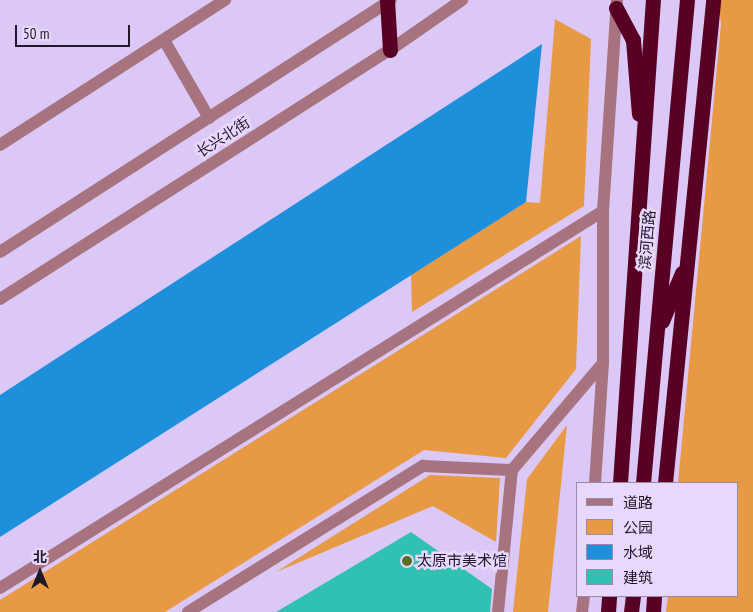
<!DOCTYPE html>
<html>
<head>
<meta charset="utf-8">
<style>
  body { margin:0 }
  #map { position:relative; width:753px; height:612px; overflow:hidden; background:#dcc8f6; font-family:"PT Sans Narrow","Noto Sans SC",sans-serif }
  div>[style] { position:absolute }
  .green>* { inset:0; background:#e79943 }
  .water>* { inset:0; background:#1d8fdb }
  .building>* { inset:0; background:#30c1b2 }
  .minor>* { height:12px; margin:-6px; padding:0 6px; transform-origin:6px; border-radius:6px; background:#a6737e }
  .highway>* { height:15px; margin:-7.5px; padding:0 7.5px; transform-origin:7.5px; border-radius:7.5px; background:#590125 }
  .dots>* { width:14px; height:14px; translate:-50% -50%; box-sizing:border-box; border:2px solid #e8d8fc; border-radius:50% }
  span { translate:-50% -50%; white-space:nowrap; text-align:center; line-height:1.15; -webkit-text-stroke:5px #e8d8fc; paint-order:stroke }
  .street-label { font-size:15px; color:#201829 }
  .poi-label { font-size:15px; color:#201829 }
  .left { translate:0 -50%; text-align:left }
  .legend { position:absolute; left:576px; top:482px; width:162px; height:115px; box-sizing:border-box; background:#e8d8fc; border:1px solid #988ba8; margin:0; padding:6px 9px; list-style:none; font-size:15px; color:#201829 }
  .legend li { display:flex; align-items:center; gap:10px; height:25px }
  .legend b { width:25px; border:1px solid #988ba8 }
  .north { position:absolute; left:15px; top:547px; width:50px; height:50px; -webkit-text-stroke:4px #e8d8fc; paint-order:stroke; rotate:0deg; font-size:14px; font-weight:700; line-height:20px; text-align:center; color:#201829 }
  .north::after { content:''; display:block; margin:auto; width:18px; height:22px; background:#201829; clip-path:polygon(50% 0,100% 100%,50% 72%,0 100%) }
  .scale { position:absolute; left:15px; top:25px; width:115px; height:22px; box-sizing:border-box; border:2px solid #201829; border-top:0; padding-left:6px; font-size:15px; line-height:18px; white-space:nowrap; color:#201829; -webkit-text-stroke:4px #e8d8fc; paint-order:stroke }
</style>
</head>
<body>
<div id="map">
  <div class="green">
    <i style="clip-path:polygon(718px 0,753px 0,753px 612px,666px 612px,668px 596px,737px 596px,737px 483px,678px 483px,721px 24px)"></i>
    <i style="clip-path:polygon(555px 19px,591px 39px,584px 206px,412px 312px,411px 275px,526px 202px,540px 203px)"></i>
    <i style="clip-path:polygon(581px 236px,576px 369px,506px 458px,424px 450px,165px 612px,0 612px,0 600px)"></i>
    <i style="clip-path:polygon(567px 425px,548px 612px,513px 612px,527px 479px)"></i>
    <i style="clip-path:polygon(430px 475px,500px 478px,496px 542px,433px 506px,276px 572px)"></i>
  </div>
  <div class="water">
    <i style="clip-path:polygon(542px 44px,526px 202px,0 537px,0 395px)"></i>
  </div>
  <div class="building">
    <i style="clip-path:polygon(411px 532px,492px 589px,490px 612px,276px 612px)"></i>
  </div>
  <div class="minor">
    <i style="left:164px;top:40px;width:90px;rotate:60deg"></i>
    <i style="left:0;top:145px;width:268px;rotate:-32.8deg"></i>
    <i style="left:0;top:252px;width:465px;rotate:-32.8deg"></i>
    <i style="left:0;top:299px;width:463px;rotate:-32.6deg"></i>
    <i style="left:390px;top:50px;width:88px;rotate:-34.8deg"></i>
    <i style="left:595px;top:483px;width:120px;rotate:-86.2deg"></i>
    <i style="left:603px;top:363px;width:152px;rotate:-90deg"></i>
    <i style="left:603px;top:211px;width:211px;rotate:-86.2deg"></i>
    <i style="left:0;top:588px;width:711px;rotate:-32.01deg"></i>
    <i style="left:188px;top:612px;width:277px;rotate:-31.9deg"></i>
    <i style="left:423px;top:466px;width:89px;rotate:2.6deg"></i>
    <i style="left:512px;top:470px;width:140px;rotate:-49.6deg"></i>
    <i style="left:498px;top:612px;width:143px;rotate:-84.4deg"></i>
    <i style="left:582px;top:612px;width:16px;rotate:-83deg"></i>
  </div>
  <div class="highway">
    <i style="left:387px;top:0;width:50px;rotate:86.6deg"></i>
    <i style="left:616px;top:8px;width:36px;rotate:62deg"></i>
    <i style="left:633px;top:40px;width:74px;rotate:85.4deg"></i>
    <i style="left:662px;top:321px;width:52px;rotate:-67.4deg"></i>
    <i style="left:620px;top:483px;width:484px;rotate:-86.1deg"></i>
    <i style="left:643px;top:483px;width:485px;rotate:-84.8deg"></i>
    <i style="left:665px;top:483px;width:485px;rotate:-84.3deg"></i>
    <i style="left:608px;top:612px;width:16px;rotate:-86deg"></i>
    <i style="left:631px;top:612px;width:16px;rotate:-83deg"></i>
    <i style="left:653px;top:612px;width:16px;rotate:-86deg"></i>
  </div>
  <div class="dots">
    <i style="left:407px;top:561px;background:#566f20"></i>
  </div>
  <div class="street-label">
    <span style="left:223px;top:137px;rotate:-33deg">长兴北街</span>
    <span style="left:647px;top:240px;rotate:-85deg">滨河西路</span>
  </div>
  <div class="poi-label">
    <span class="left" style="left:417px;top:561px">太原市美术馆</span>
  </div>
  <ul class="legend">
  <li><b style="height:6px;background:#a6737e"></b>道路</li>
  <li><b style="height:14px;background:#e79943"></b>公园</li>
  <li><b style="height:14px;background:#1d8fdb"></b>水域</li>
  <li><b style="height:14px;background:#30c1b2"></b>建筑</li>
  </ul>
  <div class="north">北</div>
  <div class="scale">50 m</div>
</div>
</body>
</html>
